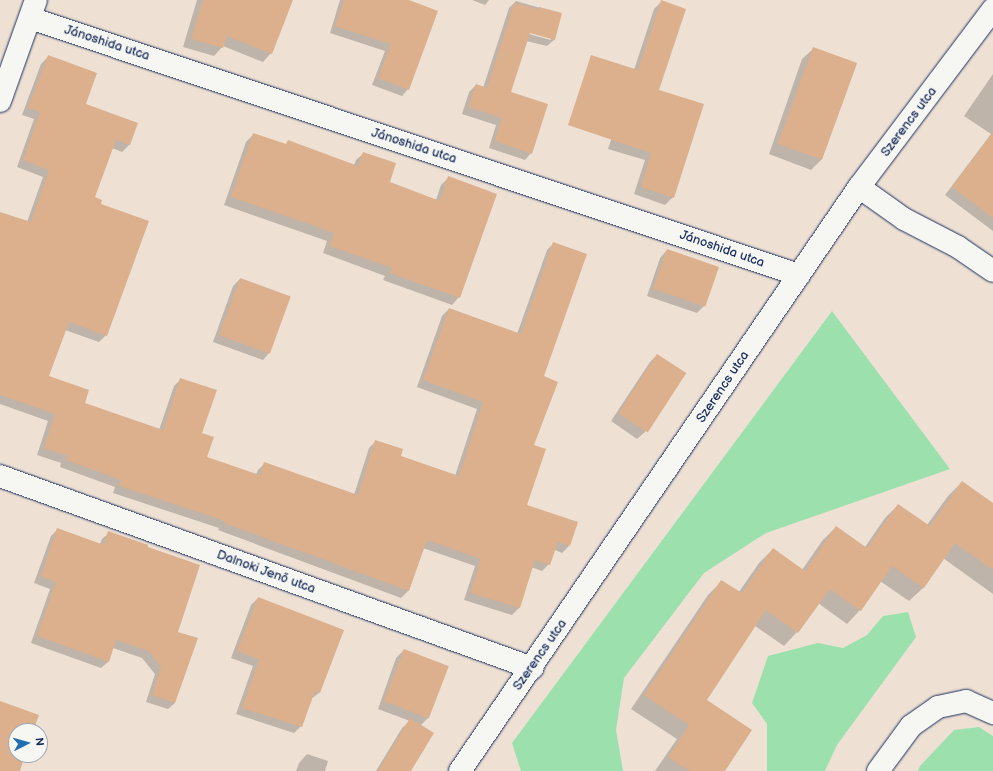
<!DOCTYPE html>
<html>
<head>
<meta charset="utf-8">
<style>
  body { margin:0 }
  #map { position:relative; width:993px; height:771px; overflow:hidden; background:#eee1d4; font-family:"Balsamiq Sans",sans-serif }
  div>[style] { position:absolute }
  .green>* { inset:0; background:#9ce1ad }
  .shadow>* { inset:0; background:#0003 }
  .building>* { inset:0; background:#dcaf8d; transform-origin:0 0 }
  .roads { filter:drop-shadow(0 0 1px #1b2f5e) drop-shadow(0 0 1px #1b2f5e) }
  .minor>* { height:22px; margin:-11px; padding:0 11px; transform-origin:11px; border-radius:11px; background:#f6f6f2 }
  span { translate:-50% -50%; white-space:nowrap; text-align:center; line-height:1.15; -webkit-text-stroke:3.5px #f6f6f2; paint-order:stroke }
  .street-label { font-size:13px; color:#1b2f5e }
  .north { position:absolute; left:8px; top:723px; width:40px; height:40px; box-sizing:border-box; background:#f6f6f2; border:1px solid #9ea6b7; border-radius:50%; rotate:84deg; font-size:11px; font-weight:700; line-height:16px; text-align:center; color:#1b2f5e }
  .north::after { content:''; display:block; margin:auto; width:14px; height:18px; background:#1f6fb2; clip-path:polygon(50% 0,100% 100%,50% 72%,0 100%) }
</style>
</head>
<body>
<div id="map">
  <div class="green">
    <i style="clip-path:polygon(832px 311px,950px 469px,766px 533px,704px 573px,624px 678px,616px 730px,623px 771px,521px 771px,512px 743px)"></i>
    <i style="clip-path:polygon(908px 612px,916px 637px,837px 745px,825px 771px,767px 771px,767px 724px,752px 703px,768px 656px,818px 643px,843px 648px,867px 635px,883px 616px)"></i>
    <i style="clip-path:polygon(979px 727px,993px 736px,993px 771px,918px 771px,920px 766px,954px 730px)"></i>
  </div>
  <div class="shadow">
    <i style="clip-path:polygon(197px 0,292px 0,271px 53px,263px 62px,223px 46px,214px 56px,183px 47px)"></i>
    <i style="clip-path:polygon(340px 0,407px 0,408px 89px,402px 96px,372px 85px,385px 51px,330px 33px)"></i>
    <i style="clip-path:polygon(472px 0,489px 0,485px 5px)"></i>
    <i style="clip-path:polygon(evenodd,516px 1px,561px 14px,554px 40px,547px 46px,526px 41px,509px 93px,531px 153px,525px 160px,489px 148px,496px 125px,462px 114px,469px 92px,476px 85px,483px 88px,509px 8px,516px 1px,525px 31px,551px 38px,551px 40px,525px 33px,525px 31px)"></i>
    <i style="clip-path:polygon(661px 2px,658px 91px,673px 197px,665px 205px,634px 194px,645px 160px,608px 149px,654px 9px)"></i>
    <i style="clip-path:polygon(813px 49px,856px 64px,822px 159px,811px 170px,769px 154px,802px 59px)"></i>
    <i style="clip-path:polygon(48px 57px,85px 105px,137px 124px,129px 145px,122px 152px,112px 148px,94px 198px,100px 204px,106px 335px,99px 342px,65px 330px,48px 377px,84px 404px,159px 430px,174px 386px,181px 379px,201px 434px,206px 458px,256px 475px,258px 470px,265px 463px,354px 495px,369px 448px,376px 441px,400px 456px,455px 476px,477px 409px,417px 387px,442px 316px,449px 309px,517px 334px,547px 250px,554px 243px,543px 377px,526px 505px,569px 546px,562px 553px,555px 550px,549px 564px,542px 571px,531px 567px,519px 608px,512px 615px,464px 600px,475px 566px,423px 548px,408px 591px,401px 598px,218px 530px,219px 528px,113px 493px,115px 487px,60px 467px,61px 463px,37px 455px,48px 421px,0 404px,0 213px,27px 222px,43px 177px,17px 167px,34px 119px,22px 115px,41px 64px)"></i>
    <i style="clip-path:polygon(993px 74px,993px 231px,945px 195px,991px 134px,964px 116px)"></i>
    <i style="clip-path:polygon(254px 134px,285px 145px,288px 142px,354px 165px,356px 160px,364px 153px,388px 183px,436px 200px,441px 185px,449px 177px,459px 297px,452px 305px,383px 280px,385px 276px,323px 253px,327px 241px,224px 205px,246px 142px)"></i>
    <i style="clip-path:polygon(667px 250px,704px 306px,697px 313px,647px 296px,660px 258px)"></i>
    <i style="clip-path:polygon(240px 279px,269px 353px,263px 360px,213px 342px,233px 286px)"></i>
    <i style="clip-path:polygon(657px 355px,645px 432px,637px 439px,611px 421px,650px 362px)"></i>
    <i style="clip-path:polygon(962px 482px,993px 505px,993px 594px,943px 558px,923px 588px,909px 601px,880px 581px,860px 610px,847px 624px,818px 603px,797px 632px,784px 646px,755px 626px,705px 700px,723px 771px,655px 771px,677px 739px,631px 709px,708px 595px,722px 581px,739px 592px,759px 563px,773px 549px,802px 570px,822px 541px,836px 527px,865px 547px,885px 518px,898px 505px,927px 525px,948px 496px)"></i>
    <i style="clip-path:polygon(58px 529px,100px 544px,102px 539px,109px 533px,177px 632px,175px 703px,168px 709px,146px 702px,155px 674px,142px 658px,113px 648px,108px 662px,101px 668px,31px 643px,50px 589px,34px 583px,51px 536px)"></i>
    <i style="clip-path:polygon(258px 598px,319px 693px,311px 699px,301px 726px,294px 733px,236px 714px,253px 666px,231px 658px,251px 605px)"></i>
    <i style="clip-path:polygon(404px 650px,429px 717px,420px 726px,410px 771px,376px 771px,402px 728px,410px 721px,378px 709px,396px 658px)"></i>
    <i style="clip-path:polygon(307px 754px,328px 761px,325px 771px,296px 771px,299px 763px)"></i>
  </div>
  <div class="building">
    <i style="clip-path:polygon(203px 0,293px 0,272px 54px,227px 36px,223px 48px,191px 39px)"></i>
    <i style="clip-path:polygon(344px 0,409px 0,438px 11px,409px 90px,378px 78px,391px 44px,335px 26px)"></i>
    <i style="clip-path:polygon(661px 0,686px 9px,659px 90px,704px 104px,674px 198px,641px 187px,651px 153px,568px 125px,591px 55px,638px 70px)"></i>
    <i style="clip-path:polygon(514px 3px,538px 9px,539px 7px,562px 13px,555px 40px,530px 33px,511px 92px,548px 104px,532px 154px,495px 141px,502px 118px,468px 107px,476px 84px,487px 88px)"></i>
    <i style="left:813px;top:47px;width:47px;height:103px;rotate:20deg"></i>
    <i style="clip-path:polygon(48px 55px,97px 73px,86px 104px,138px 123px,130px 145px,116px 140px,95px 197px,102px 200px,101px 204px,149px 221px,107px 336px,69px 322px,49px 376px,89px 390px,85px 403px,163px 430px,180px 378px,217px 390px,202px 433px,214px 437px,207px 457px,260px 475px,264px 462px,358px 495px,375px 440px,403px 449px,401px 456px,459px 476px,483px 402px,423px 380px,449px 308px,521px 334px,553px 242px,587px 254px,544px 376px,558px 382px,534px 445px,546px 449px,527px 505px,578px 522px,570px 546px,558px 542px,550px 565px,535px 560px,520px 608px,470px 593px,481px 559px,427px 540px,409px 591px,224px 523px,225px 521px,119px 486px,121px 480px,66px 460px,68px 456px,44px 448px,55px 414px,0 395px,0 212px,31px 222px,49px 170px,23px 160px,40px 112px,28px 108px)"></i>
    <i style="clip-path:polygon(993px 132px,993px 218px,952px 187px)"></i>
    <i style="clip-path:polygon(253px 133px,286px 144px,288px 140px,358px 166px,363px 152px,396px 163px,390px 182px,440px 201px,448px 176px,497px 194px,460px 298px,390px 273px,392px 268px,329px 246px,334px 233px,231px 197px)"></i>
    <i style="left:667px;top:249px;width:55px;height:42px;rotate:19deg"></i>
    <i style="left:240px;top:278px;width:54px;height:61px;rotate:20deg"></i>
    <i style="left:657px;top:354px;width:35px;height:71px;rotate:33deg"></i>
    <i style="clip-path:polygon(962px 481px,993px 503px,993px 570px,955px 543px,924px 588px,892px 566px,861px 611px,830px 589px,798px 633px,766px 610px,707px 700px,752px 730px,725px 771px,689px 771px,668px 757px,689px 725px,644px 695px,721px 580px,742px 593px,773px 548px,805px 571px,836px 526px,867px 548px,898px 504px,930px 526px)"></i>
    <i style="clip-path:polygon(57px 528px,104px 545px,108px 531px,148px 545px,148px 547px,200px 565px,178px 632px,198px 638px,175px 703px,152px 695px,161px 667px,149px 651px,116px 640px,109px 662px,37px 636px,56px 582px,41px 576px)"></i>
    <i style="clip-path:polygon(258px 597px,344px 630px,320px 693px,315px 691px,302px 727px,242px 708px,259px 659px,237px 651px)"></i>
    <i style="left:404px;top:649px;width:48px;height:56px;rotate:21deg"></i>
    <i style="clip-path:polygon(0 701px,39px 715px,33px 731px,16px 731px,16px 755px,25px 755px,20px 771px,0 771px)"></i>
    <i style="clip-path:polygon(410px 718px,434px 733px,411px 771px,378px 771px)"></i>
  </div>
  <div class="roads">
    <div class="minor">
      <i style="left:30px;top:18px;width:811px;rotate:18.48deg"></i>
      <i style="left:0;top:101px;width:107px;rotate:-70.4deg"></i>
      <i style="left:859px;top:187px;width:55px;rotate:35.4deg"></i>
      <i style="left:904px;top:219px;width:61px;rotate:27.4deg"></i>
      <i style="left:958px;top:247px;width:42px;rotate:34.4deg"></i>
      <i style="left:0;top:476px;width:566px;rotate:19.84deg"></i>
      <i style="left:460px;top:771px;width:707px;rotate:-55.66deg"></i>
      <i style="left:859px;top:187px;width:223px;rotate:-53deg"></i>
      <i style="left:878px;top:771px;width:56px;rotate:-53.7deg"></i>
      <i style="left:911px;top:726px;width:33px;rotate:-35deg"></i>
      <i style="left:938px;top:707px;width:29px;rotate:-12deg"></i>
      <i style="left:966px;top:701px;width:30px;rotate:24deg"></i>
    </div>
  </div>
  <div class="street-label">
    <span style="left:107px;top:43px;rotate:18deg">Jánoshida utca</span>
    <span style="left:909px;top:122px;rotate:-53deg">Szerencs utca</span>
    <span style="left:414px;top:146px;rotate:18deg">Jánoshida utca</span>
    <span style="left:722px;top:249px;rotate:19deg">Jánoshida utca</span>
    <span style="left:723px;top:387px;rotate:-56deg">Szerencs utca</span>
    <span style="left:266px;top:572px;rotate:20deg">Dalnoki Jenő utca</span>
    <span style="left:540px;top:655px;rotate:-55deg">Szerencs utca</span>
  </div>
  <div class="north">N</div>
</div>
</body>
</html>
